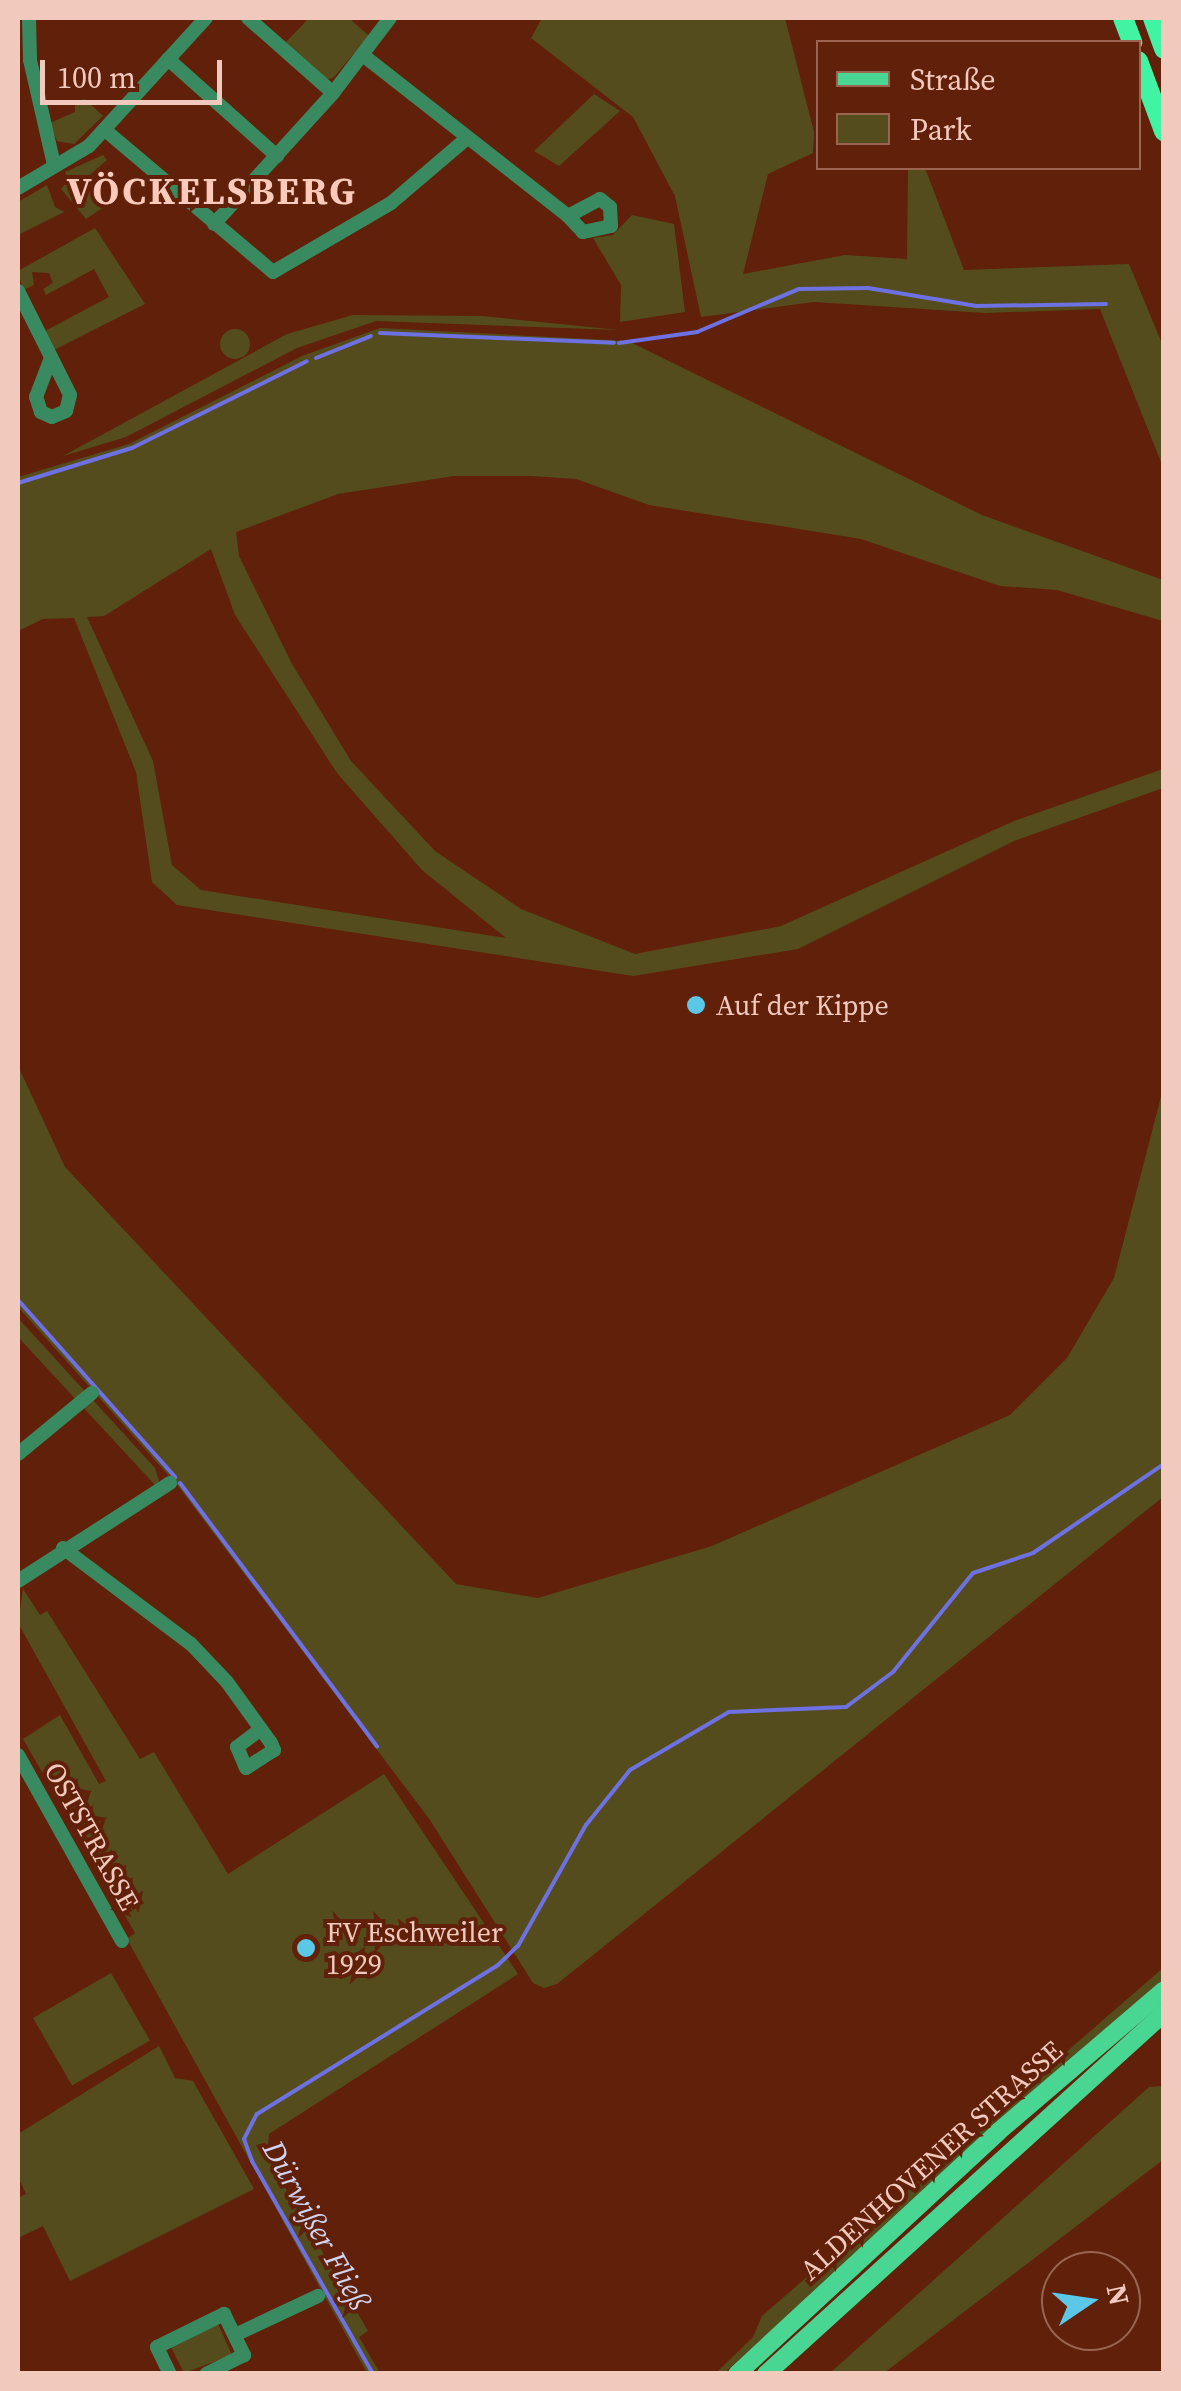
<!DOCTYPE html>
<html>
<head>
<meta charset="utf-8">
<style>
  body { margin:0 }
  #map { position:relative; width:1181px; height:2391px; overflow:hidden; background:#602009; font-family:"Source Serif 4",serif }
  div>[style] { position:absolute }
  .green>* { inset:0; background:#554c1d; transform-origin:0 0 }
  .round { border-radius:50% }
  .stream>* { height:4px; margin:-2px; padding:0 2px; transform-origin:2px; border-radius:2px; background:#6d71e2 }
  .minor>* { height:14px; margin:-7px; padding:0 7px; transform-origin:7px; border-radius:7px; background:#398a61 }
  .major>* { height:18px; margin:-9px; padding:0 9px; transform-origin:9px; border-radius:9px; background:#49d592 }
  .highway>* { height:20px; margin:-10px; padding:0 10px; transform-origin:10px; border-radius:10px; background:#41f4a3 }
  .dots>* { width:28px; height:28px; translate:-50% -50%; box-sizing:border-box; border:5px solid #602009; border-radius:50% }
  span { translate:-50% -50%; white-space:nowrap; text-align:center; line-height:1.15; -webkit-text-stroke:8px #602009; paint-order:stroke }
  .poi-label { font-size:28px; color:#f2c9bd }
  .left { translate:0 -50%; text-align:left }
  .street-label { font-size:28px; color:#f2c9bd }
  .water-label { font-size:30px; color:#d1d5f2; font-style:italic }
  .district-label { font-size:38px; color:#fbcabb; font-weight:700; letter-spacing:2.5px }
  .frame { position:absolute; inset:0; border:20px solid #f2c9bd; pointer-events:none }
  .legend { position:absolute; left:816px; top:40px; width:325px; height:130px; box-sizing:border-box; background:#602009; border:2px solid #9a6451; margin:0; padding:12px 18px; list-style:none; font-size:30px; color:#f2c9bd }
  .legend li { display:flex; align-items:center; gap:20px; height:50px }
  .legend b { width:50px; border:2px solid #9a6451 }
  .north { position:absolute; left:1041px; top:2251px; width:100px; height:100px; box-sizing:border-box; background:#602009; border:2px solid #9a6451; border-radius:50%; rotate:77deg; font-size:28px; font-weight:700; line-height:40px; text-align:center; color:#f2c9bd }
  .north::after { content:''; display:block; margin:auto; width:35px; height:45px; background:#5ac8e6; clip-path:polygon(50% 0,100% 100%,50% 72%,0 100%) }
  .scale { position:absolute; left:40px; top:60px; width:182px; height:45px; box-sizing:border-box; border:5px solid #f2c9bd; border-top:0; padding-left:12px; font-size:30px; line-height:35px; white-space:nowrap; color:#f2c9bd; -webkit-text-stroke:8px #602009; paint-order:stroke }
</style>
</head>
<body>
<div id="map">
  <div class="green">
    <i style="clip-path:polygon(309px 18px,349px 18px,369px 36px,333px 78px,324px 80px,286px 42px)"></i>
    <i style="clip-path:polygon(542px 18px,785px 18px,814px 132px,813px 153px,768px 174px,743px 274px,845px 255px,907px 259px,908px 168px,925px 168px,964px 270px,1129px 264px,1163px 346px,1163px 467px,1100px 309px,985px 313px,814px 302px,701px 317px,675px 196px,633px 117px,531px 38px)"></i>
    <i style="clip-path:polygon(594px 94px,620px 111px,559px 166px,534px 151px)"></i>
    <i style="clip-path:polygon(85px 99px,103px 116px,74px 144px,57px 141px,50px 123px,75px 112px,75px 102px)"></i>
    <i style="clip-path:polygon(103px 155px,107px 160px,86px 178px,110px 203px,86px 219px,75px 206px,79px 195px,71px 201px,61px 189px,69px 180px,65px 172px)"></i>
    <i style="clip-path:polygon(47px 185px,55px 207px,64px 212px,18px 235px,18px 202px)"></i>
    <i style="clip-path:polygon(632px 215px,674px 224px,685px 312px,620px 322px,621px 285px,593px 238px,613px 235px)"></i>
    <i style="clip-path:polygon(95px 228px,145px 304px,54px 350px,45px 331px,109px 297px,94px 269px,46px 295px,43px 289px,53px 283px,49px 273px,32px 272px,34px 285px,23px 290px,18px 271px)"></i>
    <i style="clip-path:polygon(353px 315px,482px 316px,619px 330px,376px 321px,297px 348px,126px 437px,63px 456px,287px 334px)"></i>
    <i style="clip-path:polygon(evenodd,380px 328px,628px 341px,982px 515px,1163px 580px,1163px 621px,1057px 590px,1000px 586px,861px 539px,649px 505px,576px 479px,531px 476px,454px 476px,338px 494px,236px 532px,239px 556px,292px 664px,351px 761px,435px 851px,521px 909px,635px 954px,781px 926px,1014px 821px,1163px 769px,1163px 788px,1014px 841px,798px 949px,633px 976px,177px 905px,152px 882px,136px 772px,74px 618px,43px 619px,18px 631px,18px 477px,129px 444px,302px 356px,380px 328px,211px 549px,235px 615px,337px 773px,422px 870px,506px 938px,201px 890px,172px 865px,153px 761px,87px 617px,104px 616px,211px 549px)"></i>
    <i class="round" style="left:220px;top:329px;width:30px;height:30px"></i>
    <i style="clip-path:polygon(18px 1066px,65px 1167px,456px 1584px,538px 1598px,712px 1546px,1010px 1415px,1067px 1358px,1114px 1278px,1163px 1089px,1163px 1497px,557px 1984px,544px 1988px,533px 1983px,430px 1820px,178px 1486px,18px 1307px)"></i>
    <i style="clip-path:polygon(18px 1318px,155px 1468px,159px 1481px,155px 1485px,18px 1337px)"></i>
    <i style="clip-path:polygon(23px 1589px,40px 1615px,47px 1611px,140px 1759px,154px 1752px,228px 1874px,384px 1774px,518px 1974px,269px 2134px,267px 2156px,368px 2331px,359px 2337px,380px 2373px,367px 2373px,127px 1939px,135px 1933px,23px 1739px,60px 1715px,99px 1784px,106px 1781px,18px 1623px)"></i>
    <i style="clip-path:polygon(1163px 1968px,1163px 1981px,724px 2373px,715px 2374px,753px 2337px,762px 2316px)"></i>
    <i style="left:111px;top:1973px;width:78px;height:90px;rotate:60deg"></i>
    <i style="clip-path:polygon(159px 2046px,175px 2078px,193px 2081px,254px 2189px,70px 2281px,43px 2226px,18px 2238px,18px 2198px,26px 2194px,18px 2177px,18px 2134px)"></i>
    <i style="clip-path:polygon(1163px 2086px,1163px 2160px,884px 2373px,830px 2373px,1149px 2087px)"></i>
    <i style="clip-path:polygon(218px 2324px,232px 2355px,184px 2373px,171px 2347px)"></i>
  </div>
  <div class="stream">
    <i style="left:380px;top:333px;width:234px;rotate:2.4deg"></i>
    <i style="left:619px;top:343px;width:79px;rotate:-8deg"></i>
    <i style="left:697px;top:332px;width:111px;rotate:-22.9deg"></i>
    <i style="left:799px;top:289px;width:69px;rotate:-0.8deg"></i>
    <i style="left:868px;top:288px;width:110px;rotate:9.4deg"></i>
    <i style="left:977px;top:306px;width:129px;rotate:-0.9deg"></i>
    <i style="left:316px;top:358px;width:59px;rotate:-21.8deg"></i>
    <i style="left:18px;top:483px;width:119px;rotate:-17.1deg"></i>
    <i style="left:132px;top:448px;width:195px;rotate:-26.4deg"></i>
    <i style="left:18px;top:1300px;width:237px;rotate:48.4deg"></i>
    <i style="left:180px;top:1483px;width:329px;rotate:53.2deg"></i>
    <i style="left:373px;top:2374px;width:245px;rotate:-119.6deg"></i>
    <i style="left:252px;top:2161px;width:23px;rotate:-110deg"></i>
    <i style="left:244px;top:2139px;width:28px;rotate:-63deg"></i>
    <i style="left:257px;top:2114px;width:283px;rotate:-31.7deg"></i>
    <i style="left:498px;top:1965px;width:28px;rotate:-44deg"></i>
    <i style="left:518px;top:1946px;width:139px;rotate:-60.7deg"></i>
    <i style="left:586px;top:1825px;width:70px;rotate:-51.3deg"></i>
    <i style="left:630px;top:1770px;width:115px;rotate:-30.4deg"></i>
    <i style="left:729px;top:1712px;width:117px;rotate:-2.4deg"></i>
    <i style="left:846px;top:1707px;width:59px;rotate:-36.7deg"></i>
    <i style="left:893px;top:1672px;width:127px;rotate:-51.1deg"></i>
    <i style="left:973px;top:1573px;width:63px;rotate:-18.4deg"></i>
    <i style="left:1033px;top:1553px;width:158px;rotate:-34.2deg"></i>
  </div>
  <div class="minor">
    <i style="left:29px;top:18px;width:42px;rotate:88.6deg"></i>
    <i style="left:30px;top:60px;width:108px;rotate:77.1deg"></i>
    <i style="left:248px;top:18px;width:113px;rotate:41.4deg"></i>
    <i style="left:364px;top:56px;width:259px;rotate:38.1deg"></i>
    <i style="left:168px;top:59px;width:146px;rotate:41.7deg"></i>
    <i style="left:105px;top:130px;width:220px;rotate:40.2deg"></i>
    <i style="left:273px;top:272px;width:137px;rotate:-30.3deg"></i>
    <i style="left:391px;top:203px;width:100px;rotate:-40.5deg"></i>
    <i style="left:18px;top:188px;width:82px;rotate:-30.6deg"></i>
    <i style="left:89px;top:146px;width:173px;rotate:-47.6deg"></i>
    <i style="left:600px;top:199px;width:13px;rotate:39deg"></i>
    <i style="left:610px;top:207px;width:19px;rotate:87deg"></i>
    <i style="left:611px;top:226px;width:29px;rotate:168deg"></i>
    <i style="left:583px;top:232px;width:22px;rotate:-133deg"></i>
    <i style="left:568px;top:216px;width:36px;rotate:-28deg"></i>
    <i style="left:214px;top:224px;width:177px;rotate:-47.7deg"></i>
    <i style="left:333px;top:93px;width:94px;rotate:-52.8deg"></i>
    <i style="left:18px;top:291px;width:116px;rotate:63.4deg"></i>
    <i style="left:70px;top:395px;width:16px;rotate:104deg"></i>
    <i style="left:66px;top:411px;width:15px;rotate:157deg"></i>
    <i style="left:52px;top:417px;width:12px;rotate:-156deg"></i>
    <i style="left:41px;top:412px;width:16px;rotate:-108deg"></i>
    <i style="left:36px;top:397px;width:42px;rotate:-69deg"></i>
    <i style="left:18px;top:1454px;width:96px;rotate:-39.5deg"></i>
    <i style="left:63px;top:1548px;width:160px;rotate:36.9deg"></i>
    <i style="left:191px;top:1644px;width:52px;rotate:46.5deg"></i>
    <i style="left:227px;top:1682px;width:75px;rotate:54.2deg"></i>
    <i style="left:271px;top:1743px;width:8px;rotate:67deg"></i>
    <i style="left:274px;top:1750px;width:33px;rotate:147deg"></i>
    <i style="left:246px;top:1768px;width:23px;rotate:-113deg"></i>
    <i style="left:237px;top:1747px;width:30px;rotate:-37deg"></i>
    <i style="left:18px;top:1581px;width:181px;rotate:-32.8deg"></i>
    <i style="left:18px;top:1755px;width:213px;rotate:60.8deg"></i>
    <i style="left:235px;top:2335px;width:92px;rotate:-25.2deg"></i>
    <i style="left:170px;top:2374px;width:30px;rotate:-116deg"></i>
    <i style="left:157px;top:2347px;width:75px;rotate:-26.2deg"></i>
    <i style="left:224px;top:2314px;width:46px;rotate:64deg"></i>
    <i style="left:244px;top:2355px;width:42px;rotate:153.4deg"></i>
  </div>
  <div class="major">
    <i style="left:737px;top:2374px;width:356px;rotate:-42.8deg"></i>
    <i style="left:998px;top:2132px;width:218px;rotate:-40.5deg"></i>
    <i style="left:766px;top:2374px;width:537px;rotate:-42.21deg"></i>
  </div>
  <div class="highway">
    <i style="left:1123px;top:18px;width:26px;rotate:69deg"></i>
    <i style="left:1153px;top:18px;width:33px;rotate:70deg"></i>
    <i style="left:1138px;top:61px;width:75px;rotate:69.6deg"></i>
  </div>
  <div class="dots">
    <i style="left:696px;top:1005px;background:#5ac8e6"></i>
    <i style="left:306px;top:1948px;background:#5ac8e6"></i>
  </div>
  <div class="poi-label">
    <span class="left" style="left:716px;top:1005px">Auf der Kippe</span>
    <span class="left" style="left:326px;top:1948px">FV Eschweiler<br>1929</span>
  </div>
  <div class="street-label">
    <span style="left:92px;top:1836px;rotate:61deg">OSTSTRASSE</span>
    <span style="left:931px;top:2160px;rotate:-42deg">ALDENHOVENER STRASSE</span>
  </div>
  <div class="water-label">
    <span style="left:316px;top:2225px;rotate:61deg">Dürwißer Fließ</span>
  </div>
  <div class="district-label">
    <span style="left:212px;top:192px">VÖCKELSBERG</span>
  </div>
  <div class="frame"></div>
  <ul class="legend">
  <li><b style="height:12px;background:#49d592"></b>Straße</li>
  <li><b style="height:28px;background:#554c1d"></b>Park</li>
  </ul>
  <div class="north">N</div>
  <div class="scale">100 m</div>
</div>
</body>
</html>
